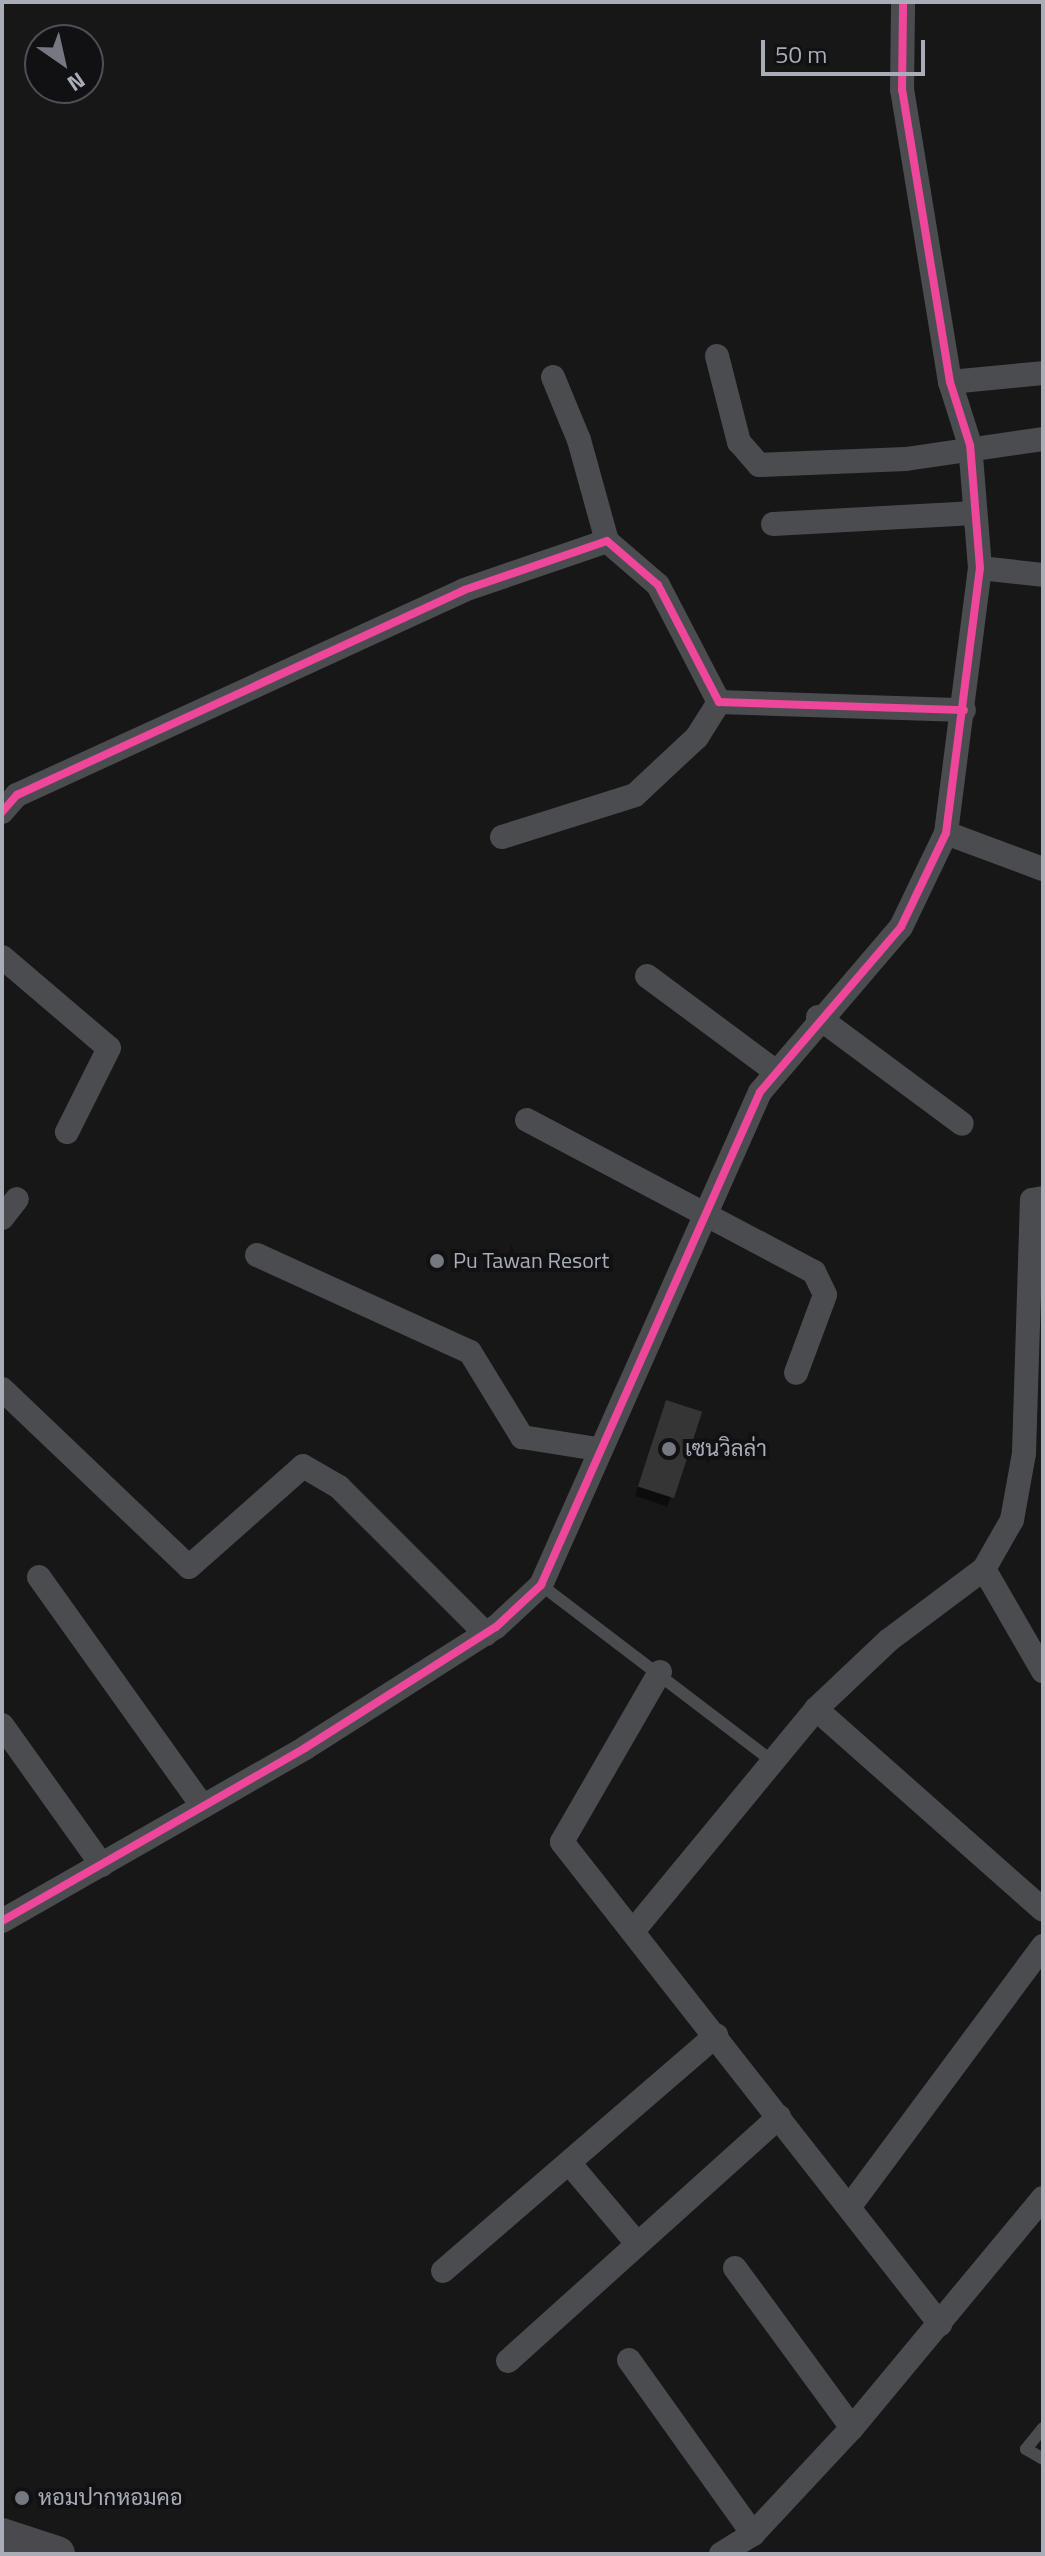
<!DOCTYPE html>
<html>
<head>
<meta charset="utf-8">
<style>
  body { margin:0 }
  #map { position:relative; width:1045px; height:2556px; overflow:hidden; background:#171717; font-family:"Titillium Web",Sarabun,sans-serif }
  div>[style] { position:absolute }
  .shadow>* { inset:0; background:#0007; transform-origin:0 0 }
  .building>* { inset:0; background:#353536; transform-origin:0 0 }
  .lane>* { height:12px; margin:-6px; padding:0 6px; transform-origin:6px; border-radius:6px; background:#4b4c50 }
  .street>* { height:24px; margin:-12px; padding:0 12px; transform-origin:12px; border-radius:12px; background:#4b4c50 }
  .secondary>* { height:36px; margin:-18px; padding:0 18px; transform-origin:18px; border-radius:18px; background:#4a4a4e }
  .cycleway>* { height:8px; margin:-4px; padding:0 4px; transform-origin:4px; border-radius:4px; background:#ed469a }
  .dots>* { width:22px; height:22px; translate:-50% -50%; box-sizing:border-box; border:4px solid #111113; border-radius:50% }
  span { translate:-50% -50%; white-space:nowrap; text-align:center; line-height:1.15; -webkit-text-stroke:8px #111113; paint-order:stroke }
  .poi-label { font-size:22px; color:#a8adb8 }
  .left { translate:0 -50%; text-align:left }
  .frame { position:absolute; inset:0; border:4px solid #a8adb8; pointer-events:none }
  .north { position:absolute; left:24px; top:24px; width:80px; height:80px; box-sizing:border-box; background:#111113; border:2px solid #4d4f55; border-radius:50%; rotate:146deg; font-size:22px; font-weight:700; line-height:32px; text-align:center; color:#a8adb8 }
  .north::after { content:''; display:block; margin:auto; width:28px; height:36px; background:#757880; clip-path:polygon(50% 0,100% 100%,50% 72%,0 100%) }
  .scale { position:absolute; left:761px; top:40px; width:164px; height:36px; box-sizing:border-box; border:4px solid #a8adb8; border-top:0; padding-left:10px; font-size:24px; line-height:28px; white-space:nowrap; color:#a8adb8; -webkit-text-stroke:6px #111113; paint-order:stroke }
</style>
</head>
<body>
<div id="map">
  <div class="shadow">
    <i style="left:667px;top:1403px;width:34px;height:98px;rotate:19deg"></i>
  </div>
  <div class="building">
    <i style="left:666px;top:1400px;width:38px;height:91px;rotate:18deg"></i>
  </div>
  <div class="lane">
    <i style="left:541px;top:1585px;width:289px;rotate:37.3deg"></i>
    <i style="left:1043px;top:2428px;width:27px;rotate:129deg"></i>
    <i style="left:1026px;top:2449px;width:20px;rotate:30deg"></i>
  </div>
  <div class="street">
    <i style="left:717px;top:356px;width:89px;rotate:75.7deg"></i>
    <i style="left:739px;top:442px;width:30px;rotate:49deg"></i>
    <i style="left:759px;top:465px;width:147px;rotate:-2.3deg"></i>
    <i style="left:906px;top:459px;width:138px;rotate:-8.3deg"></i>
    <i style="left:553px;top:377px;width:68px;rotate:67.6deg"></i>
    <i style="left:579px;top:440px;width:105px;rotate:74.5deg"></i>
    <i style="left:950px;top:382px;width:93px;rotate:-5.5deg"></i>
    <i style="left:773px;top:524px;width:202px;rotate:-3.1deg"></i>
    <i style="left:980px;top:568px;width:63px;rotate:6.3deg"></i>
    <i style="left:2px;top:812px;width:23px;rotate:-49deg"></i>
    <i style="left:17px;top:795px;width:492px;rotate:-24.6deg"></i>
    <i style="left:464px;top:590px;width:151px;rotate:-18.9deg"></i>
    <i style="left:607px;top:541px;width:67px;rotate:40.8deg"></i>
    <i style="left:658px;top:585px;width:132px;rotate:62.5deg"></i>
    <i style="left:719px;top:702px;width:245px;rotate:1.9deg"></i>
    <i style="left:946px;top:833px;width:103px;rotate:20.4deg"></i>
    <i style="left:502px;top:837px;width:139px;rotate:-17.5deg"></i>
    <i style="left:635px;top:795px;width:85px;rotate:-43.1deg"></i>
    <i style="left:697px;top:737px;width:41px;rotate:-57.8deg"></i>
    <i style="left:2px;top:957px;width:140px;rotate:40.4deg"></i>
    <i style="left:109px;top:1048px;width:94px;rotate:116.6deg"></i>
    <i style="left:647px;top:976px;width:159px;rotate:36.6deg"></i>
    <i style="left:818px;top:1017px;width:179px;rotate:36.6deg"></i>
    <i style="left:527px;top:1120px;width:325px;rotate:27.9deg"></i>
    <i style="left:814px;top:1272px;width:25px;rotate:64deg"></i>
    <i style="left:825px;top:1295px;width:83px;rotate:110.4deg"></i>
    <i style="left:2px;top:1218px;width:24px;rotate:-52deg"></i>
    <i style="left:257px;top:1255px;width:234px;rotate:24.5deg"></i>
    <i style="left:470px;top:1352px;width:100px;rotate:58.5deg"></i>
    <i style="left:522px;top:1437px;width:76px;rotate:9.1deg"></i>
    <i style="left:2px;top:1389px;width:258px;rotate:43.6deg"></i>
    <i style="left:189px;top:1567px;width:152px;rotate:-41.5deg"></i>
    <i style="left:303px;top:1466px;width:42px;rotate:30.3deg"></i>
    <i style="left:339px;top:1487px;width:208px;rotate:45deg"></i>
    <i style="left:984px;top:1569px;width:118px;rotate:60deg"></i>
    <i style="left:39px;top:1577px;width:282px;rotate:54.5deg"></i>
    <i style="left:660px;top:1672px;width:196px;rotate:120deg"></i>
    <i style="left:562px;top:1842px;width:613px;rotate:51.9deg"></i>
    <i style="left:816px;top:1709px;width:303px;rotate:41.5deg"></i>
    <i style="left:2px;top:1725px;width:172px;rotate:54.5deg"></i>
    <i style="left:2px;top:1921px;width:349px;rotate:-29.7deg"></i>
    <i style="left:305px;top:1748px;width:226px;rotate:-32.4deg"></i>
    <i style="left:496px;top:1627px;width:62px;rotate:-43deg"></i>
    <i style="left:541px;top:1585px;width:539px;rotate:-66.05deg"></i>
    <i style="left:760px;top:1092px;width:217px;rotate:-49.5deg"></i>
    <i style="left:901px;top:927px;width:104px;rotate:-64.4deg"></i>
    <i style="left:946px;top:833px;width:267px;rotate:-82.7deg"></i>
    <i style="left:980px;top:568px;width:123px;rotate:-94.6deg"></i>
    <i style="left:970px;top:445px;width:66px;rotate:-107.6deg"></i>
    <i style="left:950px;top:382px;width:296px;rotate:-99.3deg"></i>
    <i style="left:902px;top:90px;width:88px;rotate:-89.3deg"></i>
    <i style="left:634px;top:1930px;width:286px;rotate:-50.5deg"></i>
    <i style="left:816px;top:1709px;width:100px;rotate:-43.4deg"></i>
    <i style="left:889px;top:1640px;width:119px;rotate:-36.8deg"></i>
    <i style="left:984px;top:1569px;width:56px;rotate:-60.3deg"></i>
    <i style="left:1012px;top:1520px;width:68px;rotate:-79.8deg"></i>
    <i style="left:1024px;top:1453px;width:253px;rotate:-88.2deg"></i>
    <i style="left:1032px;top:1200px;width:11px;rotate:-10deg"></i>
    <i style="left:570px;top:2164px;width:102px;rotate:49.8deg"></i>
    <i style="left:850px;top:2206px;width:324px;rotate:-53.4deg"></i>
    <i style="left:735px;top:2268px;width:198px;rotate:53.8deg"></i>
    <i style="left:443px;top:2271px;width:361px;rotate:-40.8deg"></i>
    <i style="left:629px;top:2360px;width:214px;rotate:54.5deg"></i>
    <i style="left:508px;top:2361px;width:365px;rotate:-42deg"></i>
    <i style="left:721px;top:2554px;width:38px;rotate:-32deg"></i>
    <i style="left:753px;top:2534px;width:145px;rotate:-47deg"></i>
    <i style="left:852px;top:2428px;width:299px;rotate:-50.3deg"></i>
  </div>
  <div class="secondary">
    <i style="left:2px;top:2536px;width:58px;rotate:18.1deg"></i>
  </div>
  <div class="cycleway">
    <i style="left:2px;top:812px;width:23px;rotate:-49deg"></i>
    <i style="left:17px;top:795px;width:492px;rotate:-24.6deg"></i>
    <i style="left:464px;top:590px;width:151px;rotate:-18.9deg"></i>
    <i style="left:607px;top:541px;width:67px;rotate:40.8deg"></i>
    <i style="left:658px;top:585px;width:132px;rotate:62.5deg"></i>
    <i style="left:719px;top:702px;width:245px;rotate:1.9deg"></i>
    <i style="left:2px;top:1921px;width:349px;rotate:-29.7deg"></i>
    <i style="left:305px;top:1748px;width:226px;rotate:-32.4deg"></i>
    <i style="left:496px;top:1627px;width:62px;rotate:-43deg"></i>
    <i style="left:541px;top:1585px;width:539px;rotate:-66.05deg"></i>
    <i style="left:760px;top:1092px;width:217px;rotate:-49.5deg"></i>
    <i style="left:901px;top:927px;width:104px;rotate:-64.4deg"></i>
    <i style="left:946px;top:833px;width:267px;rotate:-82.7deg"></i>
    <i style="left:980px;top:568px;width:123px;rotate:-94.6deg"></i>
    <i style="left:970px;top:445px;width:66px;rotate:-107.6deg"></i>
    <i style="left:950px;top:382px;width:296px;rotate:-99.3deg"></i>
    <i style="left:902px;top:90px;width:88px;rotate:-89.3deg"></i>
  </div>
  <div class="dots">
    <i style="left:437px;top:1261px;background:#757880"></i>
    <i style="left:669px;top:1449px;background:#757880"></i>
    <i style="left:22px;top:2498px;background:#757880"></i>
  </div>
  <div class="poi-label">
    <span class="left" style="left:453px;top:1261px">Pu Tawan Resort</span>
    <span class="left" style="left:685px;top:1449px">เซนวิลล่า</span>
    <span class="left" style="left:38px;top:2498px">หอมปากหอมคอ</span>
  </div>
  <div class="frame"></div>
  <div class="north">N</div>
  <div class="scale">50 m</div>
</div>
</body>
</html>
